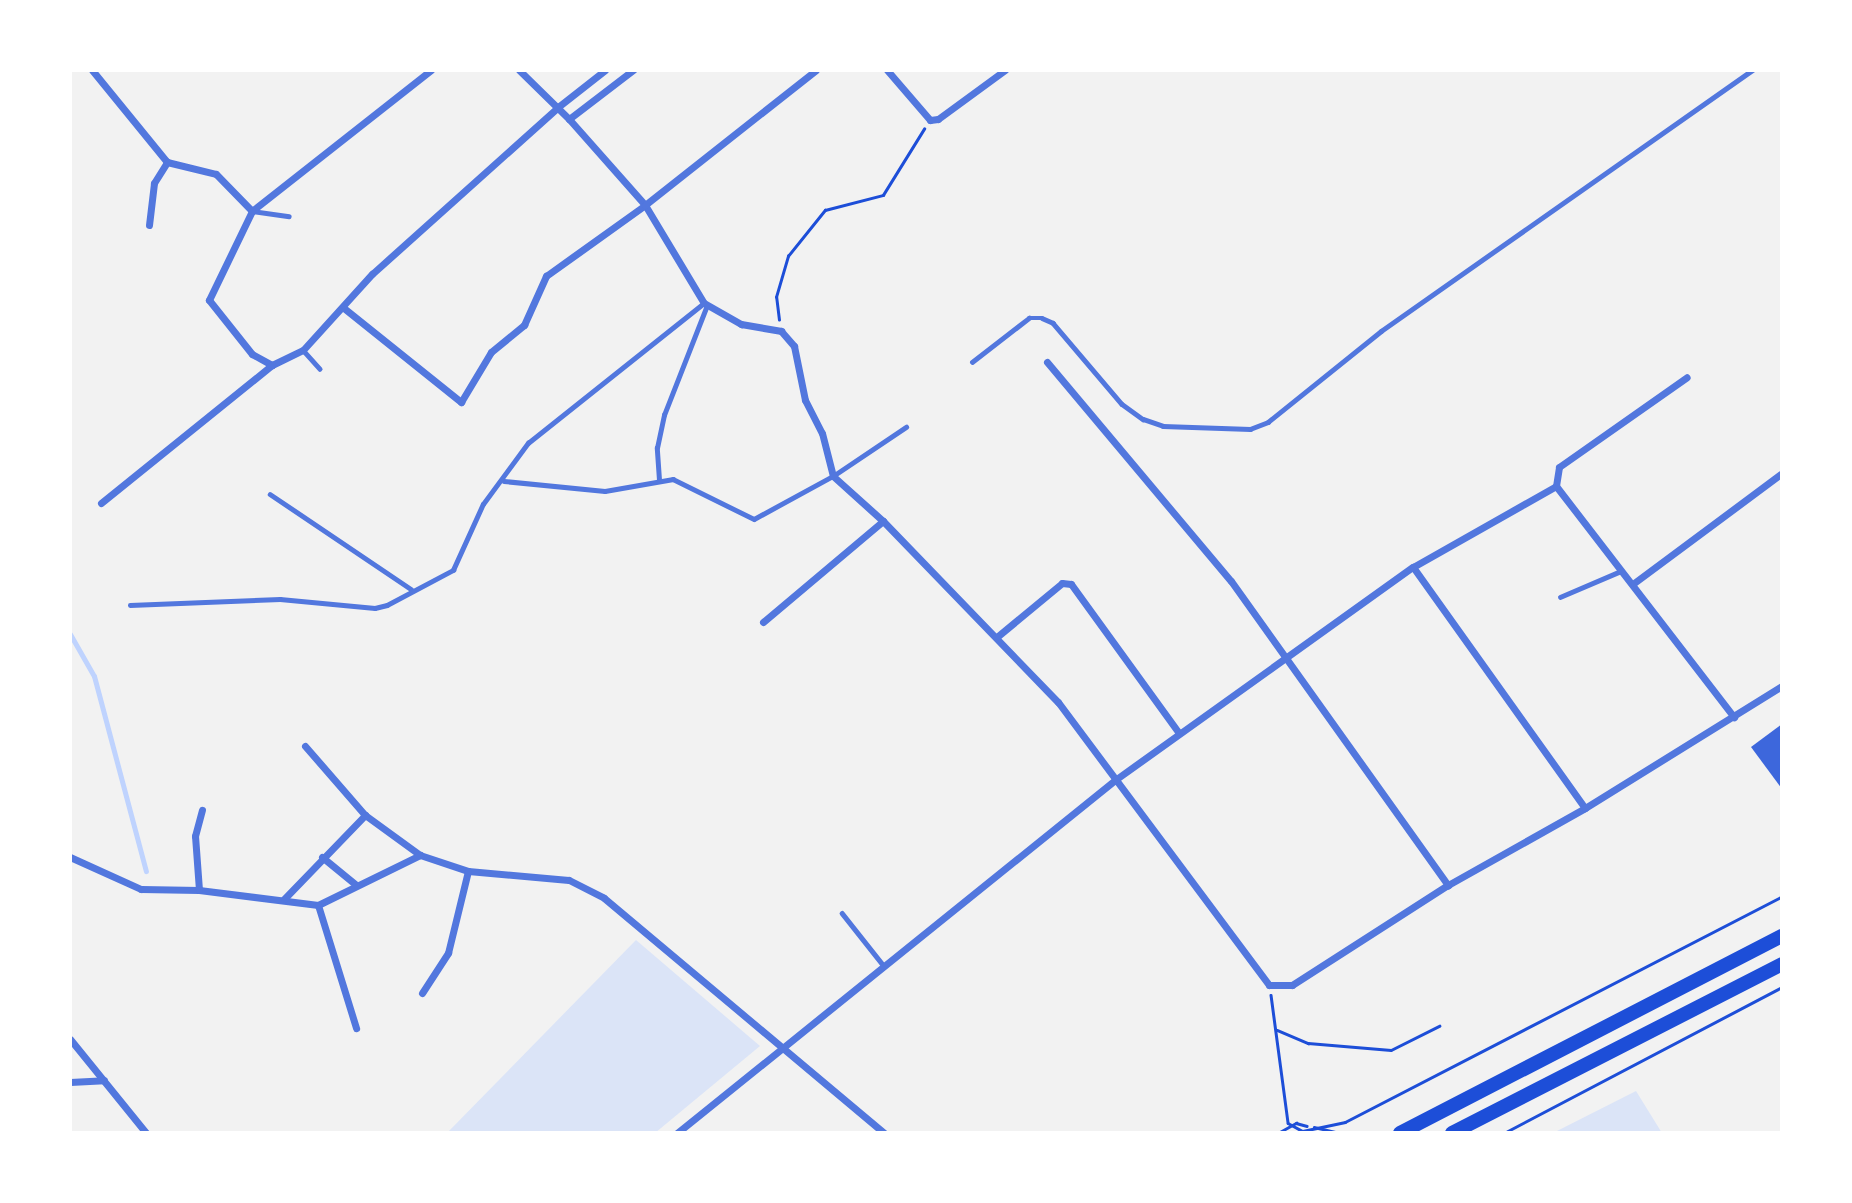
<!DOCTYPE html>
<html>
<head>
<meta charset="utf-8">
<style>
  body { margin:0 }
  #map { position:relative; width:1852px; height:1203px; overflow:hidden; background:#f2f2f2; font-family:Montserrat,sans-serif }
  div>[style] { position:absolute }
  .green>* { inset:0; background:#dbe4f7 }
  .stream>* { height:5px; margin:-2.5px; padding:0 2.5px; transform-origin:2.5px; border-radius:2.5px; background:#bfd3fe }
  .building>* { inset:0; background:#3d67dc }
  .path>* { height:2.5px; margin:-1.25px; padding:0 1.25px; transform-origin:1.25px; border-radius:1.25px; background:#1d4ed8 }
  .service>* { height:4.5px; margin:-2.25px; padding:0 2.25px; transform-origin:2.25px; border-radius:2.25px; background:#5277de }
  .minor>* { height:7px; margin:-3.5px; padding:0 3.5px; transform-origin:3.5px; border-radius:3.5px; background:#5277de }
  .primary>* { height:14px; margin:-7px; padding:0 7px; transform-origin:7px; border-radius:7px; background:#1d4ed8 }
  span { translate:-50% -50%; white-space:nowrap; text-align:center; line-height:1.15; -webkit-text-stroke:6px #fff; paint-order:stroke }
  .frame { position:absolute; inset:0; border:72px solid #fff; pointer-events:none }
</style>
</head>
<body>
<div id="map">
  <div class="green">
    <i style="clip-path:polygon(636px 940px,760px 1046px,655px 1133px,447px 1133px)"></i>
    <i style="clip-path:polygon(1636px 1091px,1662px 1133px,1553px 1133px)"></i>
  </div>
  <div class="stream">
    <i style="left:70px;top:634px;width:48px;rotate:60.3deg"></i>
    <i style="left:94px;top:676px;width:202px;rotate:75.1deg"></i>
  </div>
  <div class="building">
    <i style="clip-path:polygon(1782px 724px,1782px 789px,1751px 747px)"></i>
  </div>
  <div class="path">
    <i style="left:779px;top:320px;width:23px;rotate:-97deg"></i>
    <i style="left:776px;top:297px;width:43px;rotate:-73.7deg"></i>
    <i style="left:788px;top:256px;width:59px;rotate:-51.2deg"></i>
    <i style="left:825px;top:210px;width:60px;rotate:-14.5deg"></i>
    <i style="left:883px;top:195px;width:78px;rotate:-58.2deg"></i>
    <i style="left:1271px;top:995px;width:129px;rotate:82.4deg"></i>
    <i style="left:1288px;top:1123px;width:21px;rotate:29deg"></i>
    <i style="left:1277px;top:1030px;width:34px;rotate:23deg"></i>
    <i style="left:1308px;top:1043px;width:83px;rotate:4.8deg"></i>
    <i style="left:1391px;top:1050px;width:54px;rotate:-26.6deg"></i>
    <i style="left:1314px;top:1127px;width:28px;rotate:13deg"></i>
    <i style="left:1278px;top:1133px;width:21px;rotate:-29deg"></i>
    <i style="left:1296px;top:1123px;width:11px;rotate:15deg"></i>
    <i style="left:1293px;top:1133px;width:53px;rotate:-11.9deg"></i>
    <i style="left:1345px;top:1122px;width:492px;rotate:-27.3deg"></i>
    <i style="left:1504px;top:1133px;width:314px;rotate:-27.7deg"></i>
  </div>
  <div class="service">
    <i style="left:252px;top:211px;width:37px;rotate:8deg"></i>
    <i style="left:303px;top:350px;width:25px;rotate:48deg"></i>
    <i style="left:972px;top:362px;width:72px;rotate:-37.7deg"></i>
    <i style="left:1029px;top:318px;width:13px"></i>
    <i style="left:1042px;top:318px;width:12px;rotate:24deg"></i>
    <i style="left:1053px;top:323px;width:106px;rotate:49.6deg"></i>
    <i style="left:1122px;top:404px;width:26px;rotate:36deg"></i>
    <i style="left:1143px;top:419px;width:21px;rotate:19deg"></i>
    <i style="left:1163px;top:426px;width:87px;rotate:2deg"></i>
    <i style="left:1250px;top:429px;width:19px;rotate:-21deg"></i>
    <i style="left:1268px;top:422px;width:145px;rotate:-38.8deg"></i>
    <i style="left:1381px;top:331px;width:454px;rotate:-35.1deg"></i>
    <i style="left:659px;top:480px;width:32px;rotate:-94deg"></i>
    <i style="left:657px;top:448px;width:34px;rotate:-78deg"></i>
    <i style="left:664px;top:415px;width:118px;rotate:-68.6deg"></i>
    <i style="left:504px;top:481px;width:101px;rotate:5.7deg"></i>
    <i style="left:605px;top:491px;width:69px;rotate:-10deg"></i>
    <i style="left:673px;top:479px;width:90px;rotate:26.3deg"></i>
    <i style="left:754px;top:519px;width:90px;rotate:-28.6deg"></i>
    <i style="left:833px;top:476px;width:88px;rotate:-33.9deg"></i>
    <i style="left:270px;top:494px;width:170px;rotate:34deg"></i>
    <i style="left:1560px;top:597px;width:66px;rotate:-23.1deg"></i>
    <i style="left:130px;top:605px;width:150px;rotate:-2.3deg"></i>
    <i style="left:280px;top:599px;width:95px;rotate:5.4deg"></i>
    <i style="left:375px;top:608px;width:12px;rotate:-14deg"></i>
    <i style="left:387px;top:605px;width:75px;rotate:-27.9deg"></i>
    <i style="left:453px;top:570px;width:72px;rotate:-65.6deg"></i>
    <i style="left:483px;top:504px;width:76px;rotate:-53.6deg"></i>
    <i style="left:528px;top:443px;width:225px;rotate:-38.5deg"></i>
    <i style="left:842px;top:913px;width:68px;rotate:51.6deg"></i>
  </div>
  <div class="minor">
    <i style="left:92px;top:70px;width:119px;rotate:50.8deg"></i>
    <i style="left:167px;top:162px;width:50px;rotate:13.8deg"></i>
    <i style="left:216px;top:174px;width:52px;rotate:45.8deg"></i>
    <i style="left:431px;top:70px;width:228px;rotate:141.8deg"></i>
    <i style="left:252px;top:211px;width:99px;rotate:115.8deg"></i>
    <i style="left:209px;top:300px;width:69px;rotate:51.5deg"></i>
    <i style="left:252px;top:354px;width:23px;rotate:29deg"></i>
    <i style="left:272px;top:365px;width:34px;rotate:-26deg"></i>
    <i style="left:303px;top:350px;width:103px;rotate:-47.8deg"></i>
    <i style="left:372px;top:274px;width:250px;rotate:-41.9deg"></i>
    <i style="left:558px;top:107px;width:60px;rotate:-38.2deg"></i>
    <i style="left:519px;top:70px;width:70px;rotate:44.4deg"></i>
    <i style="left:569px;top:119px;width:115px;rotate:48.5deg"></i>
    <i style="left:645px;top:205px;width:114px;rotate:59deg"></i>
    <i style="left:704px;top:303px;width:43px;rotate:29.6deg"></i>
    <i style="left:741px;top:324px;width:41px;rotate:9.9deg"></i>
    <i style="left:781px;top:331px;width:20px;rotate:49deg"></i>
    <i style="left:794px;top:346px;width:55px;rotate:78.5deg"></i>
    <i style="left:805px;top:400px;width:37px;rotate:63deg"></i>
    <i style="left:822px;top:433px;width:44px;rotate:75.7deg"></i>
    <i style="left:833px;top:476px;width:67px;rotate:42deg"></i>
    <i style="left:883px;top:521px;width:252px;rotate:46deg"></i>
    <i style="left:1058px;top:702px;width:353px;rotate:53.3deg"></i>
    <i style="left:1269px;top:985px;width:23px"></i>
    <i style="left:1292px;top:985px;width:185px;rotate:-32.7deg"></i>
    <i style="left:1448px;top:885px;width:157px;rotate:-29.3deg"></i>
    <i style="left:1585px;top:808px;width:232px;rotate:-31.8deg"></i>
    <i style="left:887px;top:70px;width:66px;rotate:49.3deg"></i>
    <i style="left:930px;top:120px;width:8px;rotate:-7deg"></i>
    <i style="left:938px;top:119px;width:83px;rotate:-36.2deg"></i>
    <i style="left:569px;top:119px;width:81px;rotate:-37.4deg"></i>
    <i style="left:149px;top:225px;width:42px;rotate:-83.2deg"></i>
    <i style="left:154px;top:183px;width:25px;rotate:-58deg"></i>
    <i style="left:345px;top:309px;width:149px;rotate:38.7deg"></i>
    <i style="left:461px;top:402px;width:58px;rotate:-59deg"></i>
    <i style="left:491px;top:352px;width:43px;rotate:-39.3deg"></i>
    <i style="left:524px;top:325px;width:54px;rotate:-65.8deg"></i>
    <i style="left:546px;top:276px;width:122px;rotate:-35.6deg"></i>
    <i style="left:645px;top:205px;width:218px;rotate:-38.3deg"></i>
    <i style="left:1047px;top:362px;width:286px;rotate:50deg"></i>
    <i style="left:1231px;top:581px;width:374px;rotate:54.5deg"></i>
    <i style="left:1556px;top:486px;width:292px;rotate:52.4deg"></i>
    <i style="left:101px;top:503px;width:220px;rotate:-38.9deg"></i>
    <i style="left:1413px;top:567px;width:296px;rotate:54.5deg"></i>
    <i style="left:1634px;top:583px;width:184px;rotate:-36.6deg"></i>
    <i style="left:763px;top:622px;width:157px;rotate:-40.1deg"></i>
    <i style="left:998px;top:636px;width:83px;rotate:-39.6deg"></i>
    <i style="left:1062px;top:583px;width:9px;rotate:6deg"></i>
    <i style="left:1071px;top:584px;width:184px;rotate:54.1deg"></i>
    <i style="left:305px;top:746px;width:91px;rotate:49deg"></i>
    <i style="left:365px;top:815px;width:68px;rotate:36deg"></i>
    <i style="left:420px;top:855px;width:51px;rotate:18.4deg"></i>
    <i style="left:468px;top:871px;width:101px;rotate:5.1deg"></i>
    <i style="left:569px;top:880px;width:39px;rotate:27deg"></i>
    <i style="left:604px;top:898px;width:366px;rotate:40deg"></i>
    <i style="left:70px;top:857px;width:78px;rotate:24.3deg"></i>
    <i style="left:141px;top:889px;width:58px;rotate:1deg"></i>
    <i style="left:199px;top:890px;width:120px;rotate:7.2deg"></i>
    <i style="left:318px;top:905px;width:114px;rotate:-26.1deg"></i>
    <i style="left:322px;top:857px;width:43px;rotate:39.3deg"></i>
    <i style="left:199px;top:890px;width:54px;rotate:-94.2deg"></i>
    <i style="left:195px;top:836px;width:27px;rotate:-75deg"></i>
    <i style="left:284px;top:899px;width:117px;rotate:-46deg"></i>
    <i style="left:318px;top:905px;width:129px;rotate:72.8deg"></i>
    <i style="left:422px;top:993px;width:48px;rotate:-57deg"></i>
    <i style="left:448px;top:953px;width:84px;rotate:-76.3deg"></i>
    <i style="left:70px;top:1039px;width:121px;rotate:51deg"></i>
    <i style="left:70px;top:1082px;width:34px;rotate:-3deg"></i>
    <i style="left:677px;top:1133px;width:563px;rotate:-38.87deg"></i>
    <i style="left:1115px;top:780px;width:366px;rotate:-35.6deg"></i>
    <i style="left:1413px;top:567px;width:164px;rotate:-29.5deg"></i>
    <i style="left:1556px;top:486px;width:19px;rotate:-81deg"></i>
    <i style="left:1559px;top:467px;width:156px;rotate:-35.1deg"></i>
  </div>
  <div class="primary">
    <i style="left:1400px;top:1133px;width:430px;rotate:-27.3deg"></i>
    <i style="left:1452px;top:1133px;width:371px;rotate:-27.1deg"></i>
  </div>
  <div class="frame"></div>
</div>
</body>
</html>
